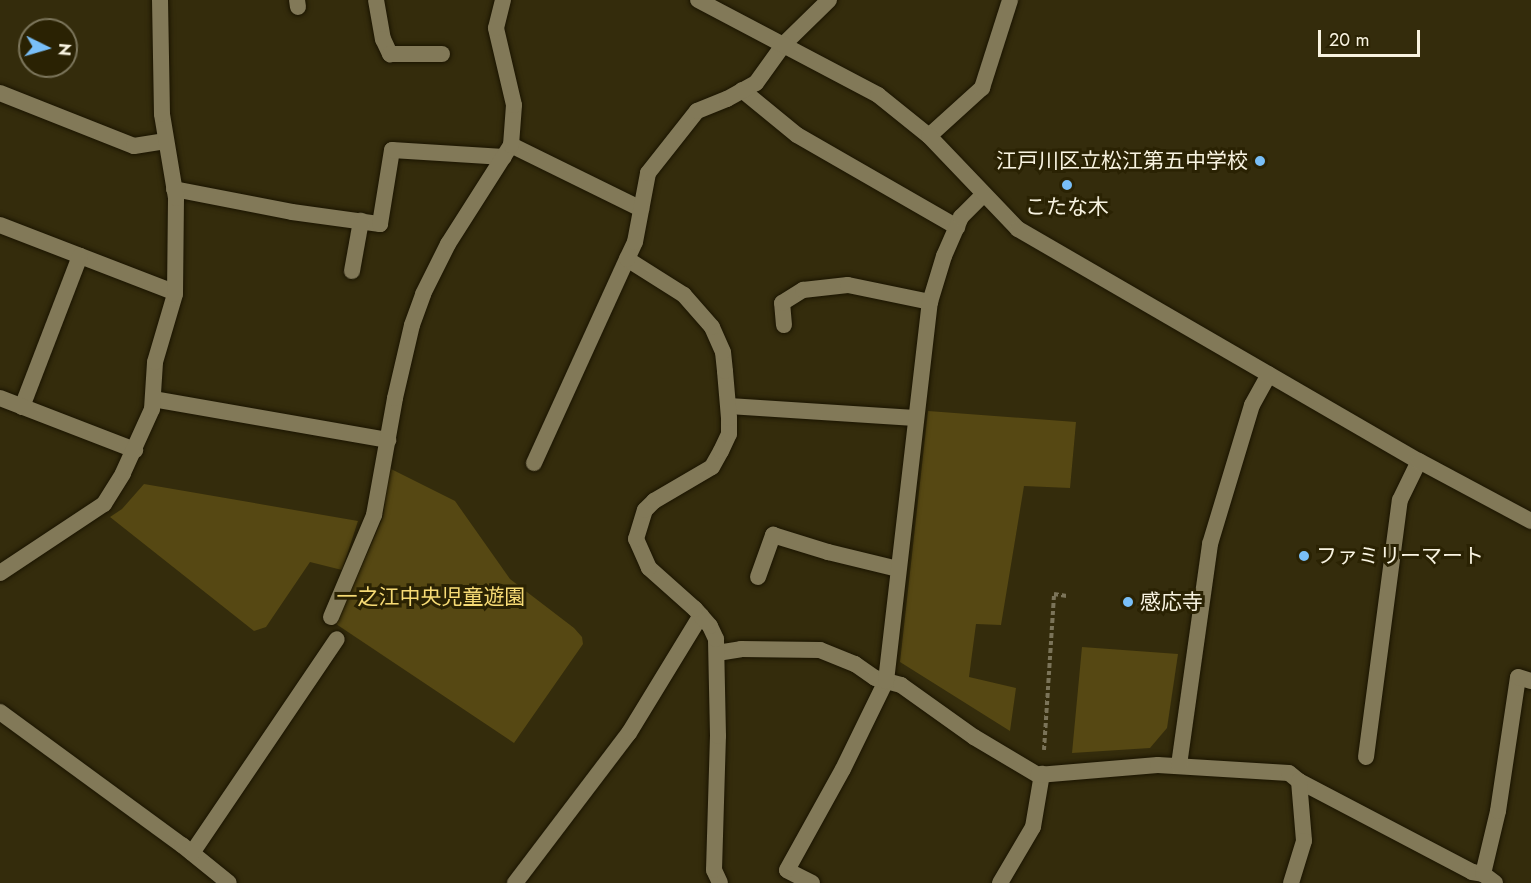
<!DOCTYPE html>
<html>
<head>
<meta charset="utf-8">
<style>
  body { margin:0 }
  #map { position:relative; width:1531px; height:883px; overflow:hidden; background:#342c0c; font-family:Jost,"Noto Sans JP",sans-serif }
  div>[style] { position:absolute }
  .green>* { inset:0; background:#564813 }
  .path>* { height:4px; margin-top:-2px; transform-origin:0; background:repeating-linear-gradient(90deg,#7b7459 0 4.5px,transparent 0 7.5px) }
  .roads { filter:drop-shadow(0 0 2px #1a1400) drop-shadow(0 0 2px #1a1400) }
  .service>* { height:16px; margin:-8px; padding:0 8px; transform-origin:8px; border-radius:8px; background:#827958 }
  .minor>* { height:16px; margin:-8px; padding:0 8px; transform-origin:8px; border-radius:8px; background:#827958 }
  .tertiary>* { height:16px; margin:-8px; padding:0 8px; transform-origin:8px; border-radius:8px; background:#827958 }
  .dots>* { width:16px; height:16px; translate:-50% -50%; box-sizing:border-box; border:3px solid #2a2203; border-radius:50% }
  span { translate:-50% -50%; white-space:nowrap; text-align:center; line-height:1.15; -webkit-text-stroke:6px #2a2203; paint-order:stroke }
  .poi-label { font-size:21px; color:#f8f3e1 }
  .right { translate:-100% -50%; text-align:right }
  .left { translate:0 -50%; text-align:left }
  .park-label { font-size:21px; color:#f7db75 }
  .north { position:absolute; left:18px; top:18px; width:60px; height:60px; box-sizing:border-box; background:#2a2203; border:2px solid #7c765c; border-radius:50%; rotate:95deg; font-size:16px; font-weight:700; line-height:24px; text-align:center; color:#f8f3e1 }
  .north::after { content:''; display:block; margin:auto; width:21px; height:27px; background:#79bff8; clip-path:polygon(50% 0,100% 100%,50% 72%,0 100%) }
  .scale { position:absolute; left:1318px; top:30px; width:102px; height:27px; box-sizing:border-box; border:3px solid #f8f3e1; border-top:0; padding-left:8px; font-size:18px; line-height:21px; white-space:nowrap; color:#f8f3e1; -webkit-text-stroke:4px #2a2203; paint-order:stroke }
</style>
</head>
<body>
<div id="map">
  <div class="green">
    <i style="clip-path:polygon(928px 411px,1076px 422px,1070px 488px,1024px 486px,1001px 625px,976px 624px,969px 677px,1016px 688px,1010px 731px,900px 662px)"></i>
    <i style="clip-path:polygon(389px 468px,455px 501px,510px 579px,574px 628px,582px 637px,583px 644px,514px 743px,336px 624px,383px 517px)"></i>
    <i style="clip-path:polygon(144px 484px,358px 521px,342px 570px,310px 562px,266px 627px,254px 631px,110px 517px,122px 509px)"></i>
    <i style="clip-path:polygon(1082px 647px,1178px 654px,1167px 728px,1150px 748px,1072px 753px)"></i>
  </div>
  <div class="path">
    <i style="left:1044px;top:750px;width:156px;rotate:-86.3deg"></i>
    <i style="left:1054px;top:594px;width:13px;rotate:9deg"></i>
  </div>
  <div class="roads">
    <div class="service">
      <i style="left:297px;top:0;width:7px;rotate:82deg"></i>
      <i style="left:376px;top:0;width:40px;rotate:80deg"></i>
      <i style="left:383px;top:39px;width:17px;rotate:65deg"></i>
      <i style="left:390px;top:54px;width:52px"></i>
      <i style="left:784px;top:44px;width:63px;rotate:-44.4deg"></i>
      <i style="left:742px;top:90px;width:71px;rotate:39.3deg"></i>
      <i style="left:797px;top:135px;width:185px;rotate:29.9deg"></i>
      <i style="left:929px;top:136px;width:72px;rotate:-42.2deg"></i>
      <i style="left:982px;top:88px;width:92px;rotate:-72.3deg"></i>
      <i style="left:511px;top:145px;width:145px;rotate:26.2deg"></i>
      <i style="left:174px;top:189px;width:120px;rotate:11deg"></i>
      <i style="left:292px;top:212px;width:89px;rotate:7.8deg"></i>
      <i style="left:380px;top:224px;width:75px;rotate:-80.8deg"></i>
      <i style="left:392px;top:150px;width:112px;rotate:3.6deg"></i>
      <i style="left:0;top:225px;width:186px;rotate:21.1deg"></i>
      <i style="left:352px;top:271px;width:51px;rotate:-79.8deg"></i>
      <i style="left:784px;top:325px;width:22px;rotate:-95deg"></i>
      <i style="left:782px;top:303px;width:25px;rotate:-32deg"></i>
      <i style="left:803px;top:290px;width:45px;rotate:-6.3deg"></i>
      <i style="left:848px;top:285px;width:84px;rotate:11.7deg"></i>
      <i style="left:153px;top:399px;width:239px;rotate:9.9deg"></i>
      <i style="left:729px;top:406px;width:186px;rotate:3.7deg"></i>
      <i style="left:22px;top:407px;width:162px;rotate:-69deg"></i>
      <i style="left:534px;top:463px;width:224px;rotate:-65.5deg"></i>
      <i style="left:758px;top:577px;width:45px;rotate:-70.3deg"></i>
      <i style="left:773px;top:535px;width:58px;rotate:17.2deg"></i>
      <i style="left:828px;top:552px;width:72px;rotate:13.7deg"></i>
      <i style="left:331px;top:617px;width:111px;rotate:-67.1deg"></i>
      <i style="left:374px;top:515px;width:119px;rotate:-79.8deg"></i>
      <i style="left:395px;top:398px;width:75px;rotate:-76.9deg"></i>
      <i style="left:412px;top:325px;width:33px;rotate:-70deg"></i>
      <i style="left:423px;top:294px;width:56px;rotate:-63.4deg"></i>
      <i style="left:448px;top:244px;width:117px;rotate:-57.5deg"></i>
      <i style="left:511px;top:145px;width:40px;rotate:-85.7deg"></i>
      <i style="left:514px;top:105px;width:79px;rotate:-103.2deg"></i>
      <i style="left:496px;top:28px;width:29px;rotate:-76deg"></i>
      <i style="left:0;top:712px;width:225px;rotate:36.2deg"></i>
      <i style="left:182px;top:845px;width:60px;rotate:39deg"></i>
      <i style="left:1366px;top:757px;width:259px;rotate:-82.5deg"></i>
      <i style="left:1400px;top:500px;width:43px;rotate:-64deg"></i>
      <i style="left:1299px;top:781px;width:195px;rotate:27.7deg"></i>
      <i style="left:1472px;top:872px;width:11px;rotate:10deg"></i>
      <i style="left:192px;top:853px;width:258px;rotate:-55.9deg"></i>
      <i style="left:714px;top:870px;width:14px;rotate:65deg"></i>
      <i style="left:515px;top:883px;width:188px;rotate:-52.8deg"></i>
      <i style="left:629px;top:733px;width:138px;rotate:-58.6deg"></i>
      <i style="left:812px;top:883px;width:28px;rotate:-153deg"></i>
      <i style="left:787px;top:870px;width:115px;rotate:-61deg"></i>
      <i style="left:843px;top:769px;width:98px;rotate:-64deg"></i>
      <i style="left:1000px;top:883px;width:65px;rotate:-59.5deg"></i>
      <i style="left:1033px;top:827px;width:54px;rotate:-80.4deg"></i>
      <i style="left:1495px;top:883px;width:15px;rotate:-143deg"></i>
      <i style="left:1483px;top:874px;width:65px;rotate:-76.6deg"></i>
      <i style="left:1498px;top:811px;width:135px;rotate:-81.5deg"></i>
      <i style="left:1518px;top:677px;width:14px;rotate:17deg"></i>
    </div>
    <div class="minor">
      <i style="left:0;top:93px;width:144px;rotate:21.6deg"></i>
      <i style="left:134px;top:146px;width:32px;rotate:-9deg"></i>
      <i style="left:0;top:398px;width:145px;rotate:21.1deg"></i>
      <i style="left:0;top:573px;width:125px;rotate:-33.6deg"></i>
      <i style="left:104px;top:504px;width:36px;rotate:-58deg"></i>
      <i style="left:123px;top:473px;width:70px;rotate:-65.6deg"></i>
      <i style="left:152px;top:409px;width:47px;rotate:-86.3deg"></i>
      <i style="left:155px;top:362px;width:71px;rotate:-73.6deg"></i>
      <i style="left:175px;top:294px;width:96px;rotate:-89.4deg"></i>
      <i style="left:176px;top:198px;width:85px;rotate:-99.5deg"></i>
      <i style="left:162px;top:114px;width:114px;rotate:-91deg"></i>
      <i style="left:717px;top:653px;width:24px;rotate:-9deg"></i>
      <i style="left:741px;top:649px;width:79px;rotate:0.7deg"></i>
      <i style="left:820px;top:650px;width:38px;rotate:22deg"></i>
      <i style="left:855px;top:664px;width:24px;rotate:35deg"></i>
      <i style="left:875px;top:678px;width:27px;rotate:15deg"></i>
      <i style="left:901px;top:685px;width:90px;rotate:35.5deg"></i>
      <i style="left:974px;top:737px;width:74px;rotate:30.7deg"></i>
      <i style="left:1038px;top:775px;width:120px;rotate:-4.8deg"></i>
      <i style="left:1158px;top:765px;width:131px;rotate:3.5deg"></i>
      <i style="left:1289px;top:773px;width:13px;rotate:39deg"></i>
      <i style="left:1299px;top:781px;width:60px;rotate:85.2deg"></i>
      <i style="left:1304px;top:841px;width:44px;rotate:107.2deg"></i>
      <i style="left:886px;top:681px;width:382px;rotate:-83.4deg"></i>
      <i style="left:930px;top:302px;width:48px;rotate:-73.1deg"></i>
      <i style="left:944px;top:256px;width:43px;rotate:-66.4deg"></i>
      <i style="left:961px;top:217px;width:31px;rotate:-45deg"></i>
      <i style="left:1179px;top:765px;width:223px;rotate:-82deg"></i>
      <i style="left:1210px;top:544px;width:145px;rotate:-73.2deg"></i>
      <i style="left:1252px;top:405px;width:35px;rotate:-61deg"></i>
      <i style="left:714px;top:870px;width:134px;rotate:-88.3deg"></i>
      <i style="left:718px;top:736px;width:97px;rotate:-91.2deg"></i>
      <i style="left:716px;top:639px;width:14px;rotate:-115deg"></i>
      <i style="left:710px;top:626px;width:23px;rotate:-131deg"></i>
      <i style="left:695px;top:609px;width:62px;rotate:-138.3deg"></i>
      <i style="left:649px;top:568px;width:32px;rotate:-114deg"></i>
      <i style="left:636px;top:539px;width:30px;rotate:-73deg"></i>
      <i style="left:645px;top:510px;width:13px;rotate:-45deg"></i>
      <i style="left:654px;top:501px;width:67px;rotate:-30.4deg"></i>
      <i style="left:712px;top:467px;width:18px;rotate:-61deg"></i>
      <i style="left:721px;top:451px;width:19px;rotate:-65deg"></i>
      <i style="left:729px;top:434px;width:16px;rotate:-90deg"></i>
      <i style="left:729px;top:418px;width:47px;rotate:-94.9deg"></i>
      <i style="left:725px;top:371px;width:19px;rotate:-96deg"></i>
      <i style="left:723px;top:352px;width:27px;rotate:-114deg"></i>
      <i style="left:712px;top:327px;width:43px;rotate:-131.2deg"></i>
      <i style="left:684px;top:295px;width:67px;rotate:-147.7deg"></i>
      <i style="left:627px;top:259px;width:19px;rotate:-65deg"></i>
      <i style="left:635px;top:242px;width:70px;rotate:-79.3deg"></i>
      <i style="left:648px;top:173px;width:79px;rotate:-51.7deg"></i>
      <i style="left:697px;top:111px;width:32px;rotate:-22deg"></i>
      <i style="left:727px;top:99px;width:33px;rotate:-29deg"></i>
      <i style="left:756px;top:83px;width:48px;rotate:-54.3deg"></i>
    </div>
    <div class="tertiary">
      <i style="left:698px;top:0;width:204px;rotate:27.8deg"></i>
      <i style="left:878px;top:95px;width:65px;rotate:38.8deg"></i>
      <i style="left:929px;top:136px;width:129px;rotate:46.3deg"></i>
      <i style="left:1018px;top:229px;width:463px;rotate:30.1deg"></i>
      <i style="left:1419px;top:461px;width:127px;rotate:28.2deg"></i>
    </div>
  </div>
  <div class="dots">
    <i style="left:1260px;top:161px;background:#79bff8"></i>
    <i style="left:1067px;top:185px;background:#79bff8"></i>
    <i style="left:1304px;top:556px;background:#79bff8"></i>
    <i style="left:1128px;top:602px;background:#79bff8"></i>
  </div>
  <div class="poi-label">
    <span class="right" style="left:1248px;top:161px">江戸川区立松江第五中学校</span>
    <span style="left:1067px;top:207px">こたな木</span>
    <span class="left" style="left:1316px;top:556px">ファミリーマート</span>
    <span class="left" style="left:1140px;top:602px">感応寺</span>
  </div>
  <div class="park-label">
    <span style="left:431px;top:597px">一之江中央児童遊園</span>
  </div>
  <div class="north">N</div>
  <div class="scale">20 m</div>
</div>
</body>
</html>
